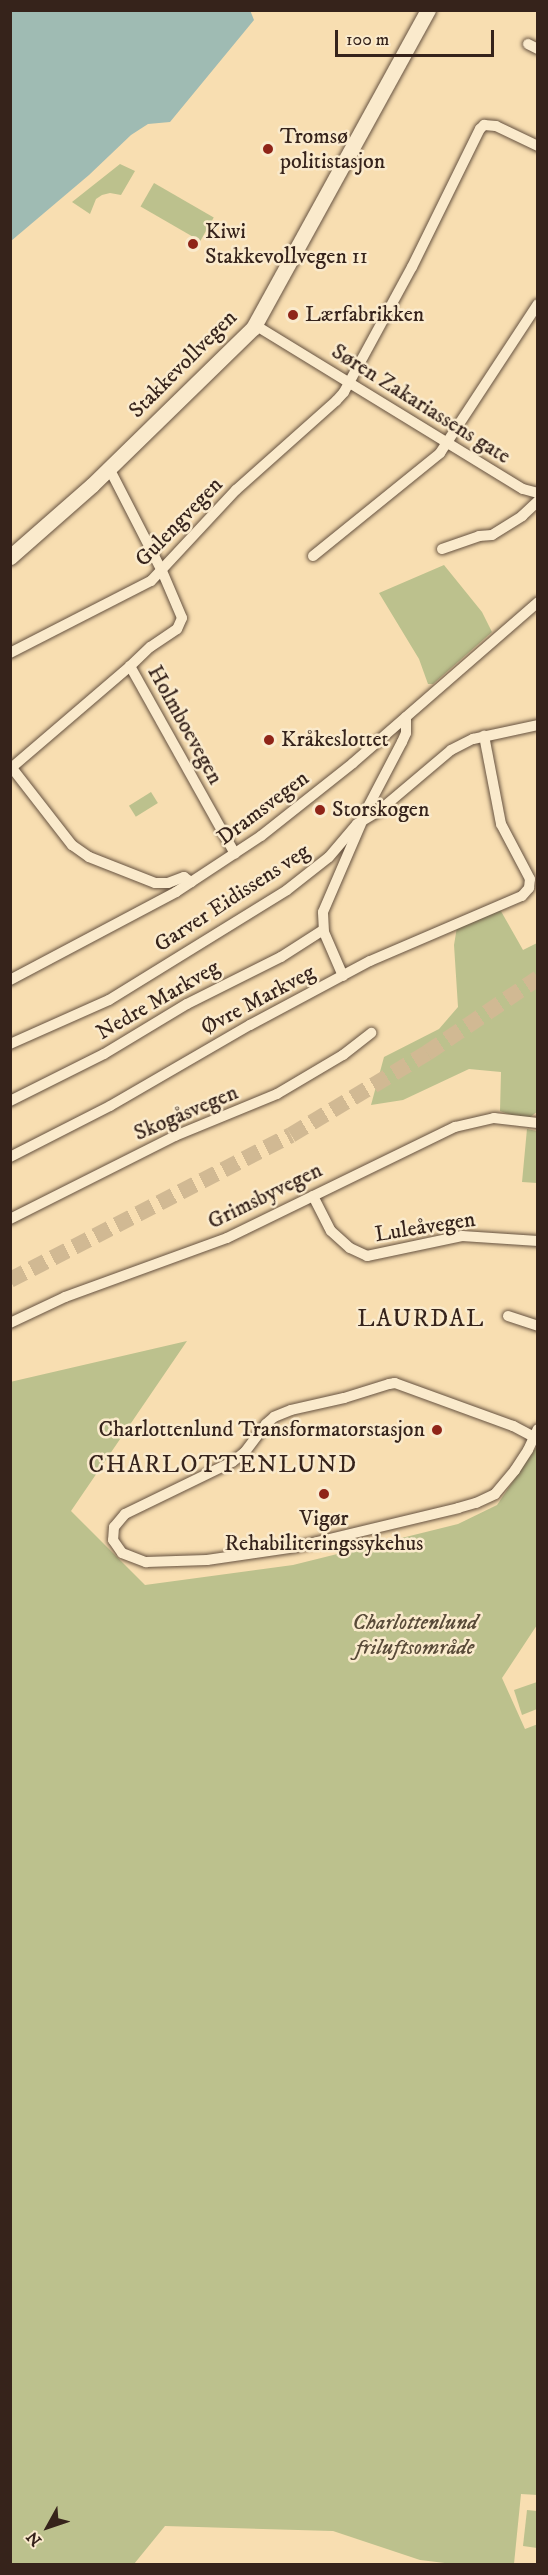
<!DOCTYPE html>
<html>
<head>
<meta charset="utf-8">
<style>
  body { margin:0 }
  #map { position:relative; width:548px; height:2575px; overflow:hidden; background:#f8deb1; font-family:"IM FELL DW Pica",serif }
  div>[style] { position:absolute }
  .green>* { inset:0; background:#bcc18d; transform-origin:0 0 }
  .water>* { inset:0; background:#9fbbb3 }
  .primary-tunnel>* { height:16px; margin-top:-8px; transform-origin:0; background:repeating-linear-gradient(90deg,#d1b993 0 16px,transparent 0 24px) }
  .roads { filter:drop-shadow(0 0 2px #665240) drop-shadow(0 0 2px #665240) }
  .street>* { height:10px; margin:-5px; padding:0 5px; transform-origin:5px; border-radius:5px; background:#faeacc }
  .secondary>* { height:15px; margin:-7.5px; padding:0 7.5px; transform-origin:7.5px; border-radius:7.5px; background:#faeacc }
  .dots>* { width:16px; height:16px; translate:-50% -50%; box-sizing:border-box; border:3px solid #faeacc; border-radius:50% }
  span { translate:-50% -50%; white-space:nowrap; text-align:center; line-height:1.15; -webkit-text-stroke:5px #faeacc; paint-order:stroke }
  .poi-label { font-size:22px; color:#36231b }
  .left { translate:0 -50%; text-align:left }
  .right { translate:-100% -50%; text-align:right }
  .street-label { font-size:22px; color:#36231b }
  .park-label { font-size:22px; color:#584a38; font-style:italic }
  .neighbourhood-label { font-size:24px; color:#36231b; letter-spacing:1.5px }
  .frame { position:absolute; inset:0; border:12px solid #36231b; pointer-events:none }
  .north { position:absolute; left:18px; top:2497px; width:60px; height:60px; -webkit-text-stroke:4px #faeacc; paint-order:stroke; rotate:230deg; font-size:16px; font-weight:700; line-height:24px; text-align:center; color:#36231b }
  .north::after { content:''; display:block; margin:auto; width:21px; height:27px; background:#36231b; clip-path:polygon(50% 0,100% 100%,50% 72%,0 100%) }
  .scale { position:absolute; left:335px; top:30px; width:159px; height:27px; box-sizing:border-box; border:3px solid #36231b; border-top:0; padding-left:8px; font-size:18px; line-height:21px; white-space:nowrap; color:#36231b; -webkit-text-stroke:4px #faeacc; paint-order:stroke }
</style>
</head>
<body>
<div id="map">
  <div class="green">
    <i style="clip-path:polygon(120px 164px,135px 171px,121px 195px,110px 193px,102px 195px,96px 199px,90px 214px,72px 202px)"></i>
    <i style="left:154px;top:183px;width:69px;height:27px;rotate:30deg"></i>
    <i style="clip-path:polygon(444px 565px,482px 612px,492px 632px,433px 684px,428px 684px,419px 659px,379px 593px)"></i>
    <i style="left:151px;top:792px;width:13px;height:26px;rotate:58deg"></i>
    <i style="clip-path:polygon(498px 906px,523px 950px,537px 943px,537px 1112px,526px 1120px,500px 1111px,501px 1072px,469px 1069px,403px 1100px,371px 1105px,384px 1057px,439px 1029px,458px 1007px,454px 945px,457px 927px)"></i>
    <i style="clip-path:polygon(527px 1129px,537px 1131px,537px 1183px,522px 1182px)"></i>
    <i style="clip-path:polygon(187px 1341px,71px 1511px,145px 1585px,293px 1565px,458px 1524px,497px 1505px,537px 1446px,537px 1625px,502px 1678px,525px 1729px,538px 1724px,538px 2495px,521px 2494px,514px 2564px,453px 2564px,420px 2560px,333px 2531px,165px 2526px,134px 2564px,11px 2564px,10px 1382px)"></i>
    <i style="clip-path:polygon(537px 1682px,537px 1709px,522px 1715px,514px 1690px)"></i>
    <i style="clip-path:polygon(527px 2510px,537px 2511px,537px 2548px,523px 2546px)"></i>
  </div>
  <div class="water">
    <i style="clip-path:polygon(11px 10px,250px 10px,254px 20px,170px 122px,148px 124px,131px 135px,89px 175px,11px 241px)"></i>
  </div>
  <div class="primary-tunnel">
    <i style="left:10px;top:1280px;width:316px;rotate:-27.3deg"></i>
    <i style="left:291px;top:1135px;width:159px;rotate:-31.1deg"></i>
    <i style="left:427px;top:1053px;width:134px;rotate:-34deg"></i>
  </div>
  <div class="roads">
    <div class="street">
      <i style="left:528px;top:44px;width:11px;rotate:27deg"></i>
      <i style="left:255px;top:325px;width:314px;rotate:31.5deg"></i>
      <i style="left:523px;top:489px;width:16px;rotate:15deg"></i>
      <i style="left:109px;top:468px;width:116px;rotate:62.8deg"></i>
      <i style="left:162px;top:571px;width:51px;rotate:66.9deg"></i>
      <i style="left:182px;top:618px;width:12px;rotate:114deg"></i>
      <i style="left:177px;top:629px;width:32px;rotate:146deg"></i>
      <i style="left:150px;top:647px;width:28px;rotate:136deg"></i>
      <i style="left:130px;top:666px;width:215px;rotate:60.8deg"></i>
      <i style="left:442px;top:549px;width:39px;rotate:-19deg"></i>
      <i style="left:479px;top:536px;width:13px;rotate:-4deg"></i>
      <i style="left:492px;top:535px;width:36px;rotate:-32deg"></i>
      <i style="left:522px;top:516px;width:22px;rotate:-43deg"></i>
      <i style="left:313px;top:556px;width:164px;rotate:-39deg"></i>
      <i style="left:440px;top:453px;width:178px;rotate:-56.7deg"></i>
      <i style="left:10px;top:653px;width:158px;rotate:-27.1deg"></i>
      <i style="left:151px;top:581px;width:125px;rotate:-47deg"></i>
      <i style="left:236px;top:490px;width:134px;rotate:-41.7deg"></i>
      <i style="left:336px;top:401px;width:12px;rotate:-48deg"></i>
      <i style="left:344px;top:392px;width:142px;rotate:-61.5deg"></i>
      <i style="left:412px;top:267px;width:154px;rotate:-63.8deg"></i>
      <i style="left:480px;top:129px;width:6px;rotate:-45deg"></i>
      <i style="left:484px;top:125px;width:12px;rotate:5deg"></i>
      <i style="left:496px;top:126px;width:47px;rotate:25.5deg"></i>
      <i style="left:12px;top:768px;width:98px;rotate:52.1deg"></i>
      <i style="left:72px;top:845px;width:21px;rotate:35deg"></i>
      <i style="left:89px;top:857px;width:71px;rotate:21.5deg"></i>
      <i style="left:155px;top:883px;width:13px"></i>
      <i style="left:168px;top:883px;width:17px;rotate:-21deg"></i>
      <i style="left:184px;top:877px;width:9px;rotate:36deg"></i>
      <i style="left:10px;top:769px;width:158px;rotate:-40.6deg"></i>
      <i style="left:343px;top:976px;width:48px;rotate:-113.4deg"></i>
      <i style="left:324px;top:932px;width:20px;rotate:-93deg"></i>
      <i style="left:323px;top:912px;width:116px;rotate:-66.7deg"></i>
      <i style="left:369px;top:805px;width:71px;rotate:-62.4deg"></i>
      <i style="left:402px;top:742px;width:10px;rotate:-66deg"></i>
      <i style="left:406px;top:733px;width:16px;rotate:-90deg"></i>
      <i style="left:10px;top:980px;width:188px;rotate:-27.9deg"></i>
      <i style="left:176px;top:892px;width:102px;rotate:-33.4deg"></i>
      <i style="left:261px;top:836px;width:117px;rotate:-38.4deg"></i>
      <i style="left:353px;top:763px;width:245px;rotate:-41deg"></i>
      <i style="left:10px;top:1044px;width:108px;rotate:-24deg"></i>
      <i style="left:109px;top:1000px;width:209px;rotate:-31.7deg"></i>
      <i style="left:287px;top:890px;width:53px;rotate:-38.2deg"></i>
      <i style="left:329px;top:857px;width:43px;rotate:-49.7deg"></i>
      <i style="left:357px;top:824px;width:27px;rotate:-31deg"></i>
      <i style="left:380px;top:810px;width:93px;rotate:-40.2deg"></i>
      <i style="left:451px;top:750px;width:25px;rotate:-27deg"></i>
      <i style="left:473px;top:739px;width:66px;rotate:-12.2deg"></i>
      <i style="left:10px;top:1101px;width:105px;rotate:-26.6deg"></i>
      <i style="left:104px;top:1054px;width:97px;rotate:-31.1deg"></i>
      <i style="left:187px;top:1004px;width:105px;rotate:-26.6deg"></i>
      <i style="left:281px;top:957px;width:50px;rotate:-32.7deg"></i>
      <i style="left:10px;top:1157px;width:112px;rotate:-27deg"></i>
      <i style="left:110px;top:1106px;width:162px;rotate:-30.1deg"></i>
      <i style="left:250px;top:1025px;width:136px;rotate:-28.1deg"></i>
      <i style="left:370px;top:961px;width:165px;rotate:-23.2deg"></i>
      <i style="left:522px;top:896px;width:11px;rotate:-49deg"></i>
      <i style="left:529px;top:888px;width:9px;rotate:-84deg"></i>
      <i style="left:530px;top:879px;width:62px;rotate:-117.8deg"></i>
      <i style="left:501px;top:824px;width:90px;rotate:-100.9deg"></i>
      <i style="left:313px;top:1196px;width:39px;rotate:63deg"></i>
      <i style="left:331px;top:1231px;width:25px;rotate:42deg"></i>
      <i style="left:350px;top:1248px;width:19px;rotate:25deg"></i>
      <i style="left:367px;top:1256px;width:97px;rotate:-11.9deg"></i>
      <i style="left:462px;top:1236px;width:76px;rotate:3.8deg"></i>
      <i style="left:10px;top:1219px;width:185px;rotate:-26.7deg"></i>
      <i style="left:175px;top:1136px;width:110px;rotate:-22.4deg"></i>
      <i style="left:277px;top:1094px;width:77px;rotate:-30.6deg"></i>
      <i style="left:343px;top:1055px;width:36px;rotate:-38deg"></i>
      <i style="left:508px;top:1316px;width:32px;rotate:18deg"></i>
      <i style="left:10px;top:1323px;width:61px;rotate:-25.3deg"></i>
      <i style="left:65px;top:1297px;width:172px;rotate:-20deg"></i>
      <i style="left:227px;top:1238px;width:254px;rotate:-26deg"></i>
      <i style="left:455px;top:1127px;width:40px;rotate:-13deg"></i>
      <i style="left:494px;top:1118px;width:44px;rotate:6.5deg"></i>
      <i style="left:534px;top:1437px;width:24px;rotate:-152deg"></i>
      <i style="left:513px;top:1426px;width:126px;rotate:-160deg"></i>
      <i style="left:395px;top:1383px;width:6px;rotate:171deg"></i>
      <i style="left:389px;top:1384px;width:47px;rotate:162.7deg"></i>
      <i style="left:344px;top:1398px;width:54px;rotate:167.2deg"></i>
      <i style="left:291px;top:1410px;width:18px;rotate:158deg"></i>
      <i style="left:274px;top:1417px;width:11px;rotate:139deg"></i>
      <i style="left:266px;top:1424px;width:35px;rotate:127deg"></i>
      <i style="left:245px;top:1452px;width:16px;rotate:142deg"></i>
      <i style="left:232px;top:1462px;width:119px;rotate:154.1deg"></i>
      <i style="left:125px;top:1514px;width:17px;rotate:130deg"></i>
      <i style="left:114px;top:1527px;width:13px;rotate:94deg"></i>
      <i style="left:113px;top:1540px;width:16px;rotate:55deg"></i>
      <i style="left:122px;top:1553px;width:26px;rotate:21deg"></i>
      <i style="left:146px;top:1562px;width:61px;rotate:-1.9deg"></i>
      <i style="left:207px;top:1560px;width:90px;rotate:-8.3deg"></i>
      <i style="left:296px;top:1547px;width:167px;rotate:-13.5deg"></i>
      <i style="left:458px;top:1508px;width:19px;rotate:-16deg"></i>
      <i style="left:476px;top:1503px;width:21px;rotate:-25deg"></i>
      <i style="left:495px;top:1494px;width:31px;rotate:-50deg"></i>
      <i style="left:515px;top:1470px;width:24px;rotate:-57deg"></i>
      <i style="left:528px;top:1450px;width:23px;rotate:-65deg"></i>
    </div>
    <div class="secondary">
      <i style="left:10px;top:557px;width:109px;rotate:-41.3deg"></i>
      <i style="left:92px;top:485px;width:225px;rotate:-44.3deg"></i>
      <i style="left:253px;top:328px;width:363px;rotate:-61.2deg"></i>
    </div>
  </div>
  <div class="dots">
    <i style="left:268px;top:149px;background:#8f2418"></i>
    <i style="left:193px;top:244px;background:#8f2418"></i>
    <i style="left:293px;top:315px;background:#8f2418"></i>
    <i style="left:269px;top:740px;background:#8f2418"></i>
    <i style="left:320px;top:810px;background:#8f2418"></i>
    <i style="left:437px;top:1430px;background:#8f2418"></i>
    <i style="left:324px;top:1494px;background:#8f2418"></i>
  </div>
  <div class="poi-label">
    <span class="left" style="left:280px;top:149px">Tromsø<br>politistasjon</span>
    <span class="left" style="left:205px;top:244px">Kiwi<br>Stakkevollvegen 11</span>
    <span class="left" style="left:305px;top:315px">Lærfabrikken</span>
    <span class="left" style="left:281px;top:740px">Kråkeslottet</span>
    <span class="left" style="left:332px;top:810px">Storskogen</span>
    <span class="right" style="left:425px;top:1430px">Charlottenlund Transformatorstasjon</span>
    <span style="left:324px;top:1531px">Vigør<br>Rehabiliteringssykehus</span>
  </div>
  <div class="street-label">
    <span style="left:183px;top:364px;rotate:-45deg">Stakkevollvegen</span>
    <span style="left:421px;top:404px;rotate:32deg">Søren Zakariassens gate</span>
    <span style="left:179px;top:522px;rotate:-46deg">Gulengvegen</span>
    <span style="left:185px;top:725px;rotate:61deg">Holmboevegen</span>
    <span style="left:263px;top:808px;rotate:-37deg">Dramsvegen</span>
    <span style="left:232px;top:898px;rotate:-33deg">Garver Eidissens veg</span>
    <span style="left:158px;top:1000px;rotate:-30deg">Nedre Markveg</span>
    <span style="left:258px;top:1000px;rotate:-28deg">Øvre Markveg</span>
    <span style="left:186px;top:1113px;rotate:-23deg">Skogåsvegen</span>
    <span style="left:265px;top:1196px;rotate:-26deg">Grimsbyvegen</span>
    <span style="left:425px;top:1227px;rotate:-9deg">Luleåvegen</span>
  </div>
  <div class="park-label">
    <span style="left:415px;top:1635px">Charlottenlund<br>friluftsområde</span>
  </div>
  <div class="neighbourhood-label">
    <span style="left:421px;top:1320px">LAURDAL</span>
    <span style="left:223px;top:1466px">CHARLOTTENLUND</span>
  </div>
  <div class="frame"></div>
  <div class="north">N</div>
  <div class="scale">100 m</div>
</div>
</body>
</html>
